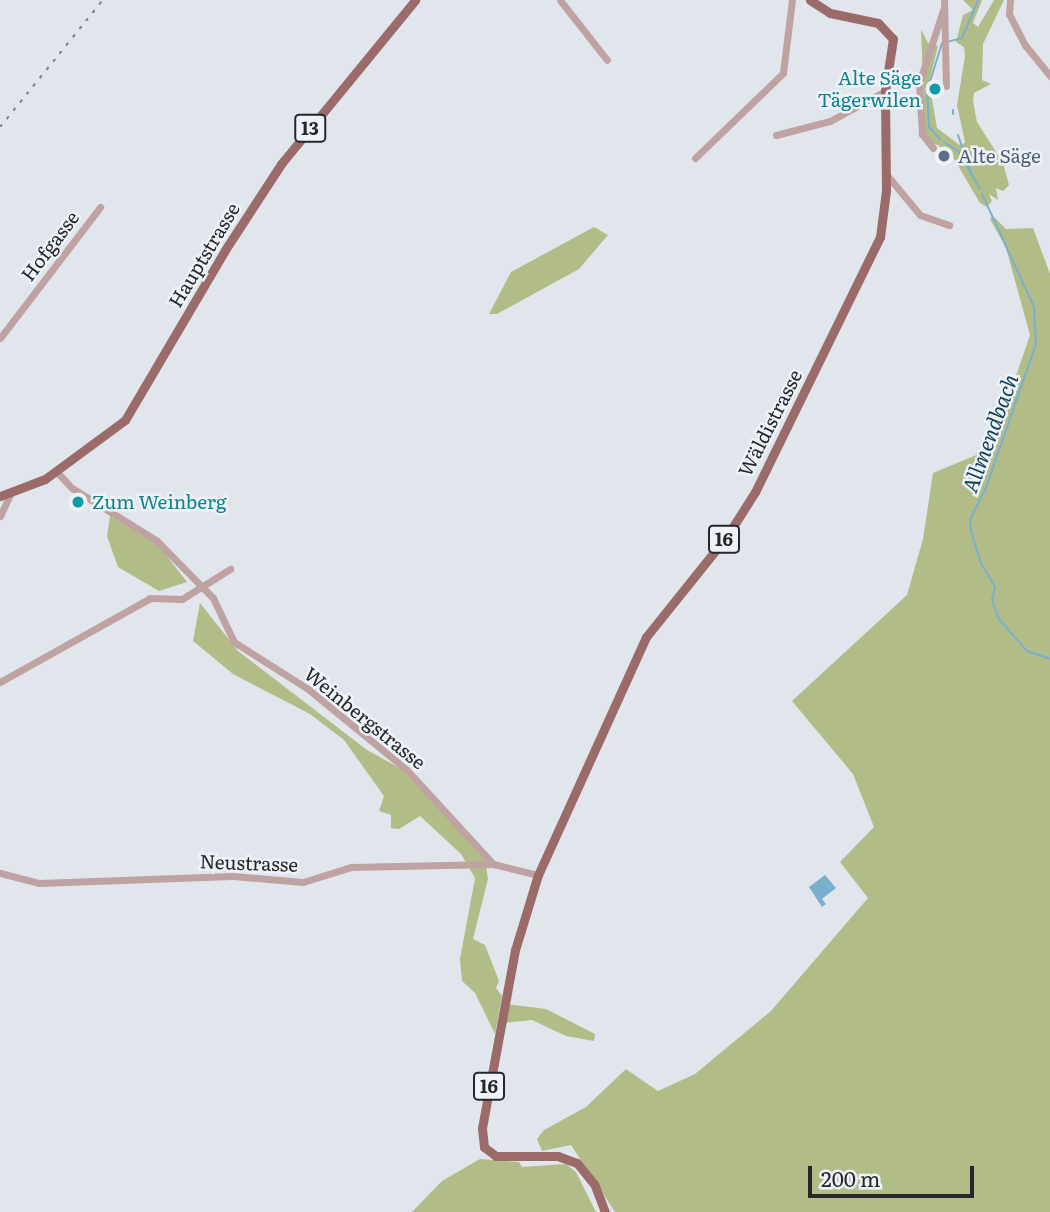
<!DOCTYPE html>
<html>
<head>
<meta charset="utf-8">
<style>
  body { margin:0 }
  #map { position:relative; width:1050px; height:1212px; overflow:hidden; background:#e1e6ec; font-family:Literata,serif }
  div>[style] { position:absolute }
  .forest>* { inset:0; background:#b2bc87 }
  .water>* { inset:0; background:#78b0ce }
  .stream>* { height:2px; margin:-1px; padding:0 1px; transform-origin:1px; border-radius:1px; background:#78b0ce }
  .minor>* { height:7px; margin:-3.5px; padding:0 3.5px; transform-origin:3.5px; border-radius:3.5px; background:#bfa3a2 }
  .major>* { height:9px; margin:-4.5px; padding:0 4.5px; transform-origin:4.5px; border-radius:4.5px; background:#9b6b6a }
  .rail>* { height:2px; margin-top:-1px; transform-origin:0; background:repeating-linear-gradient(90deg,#808488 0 3.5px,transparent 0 10.5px) }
  .dots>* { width:19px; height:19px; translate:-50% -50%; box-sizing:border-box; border:4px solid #eef3f9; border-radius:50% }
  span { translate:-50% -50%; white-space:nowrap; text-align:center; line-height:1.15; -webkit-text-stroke:5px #eef3f9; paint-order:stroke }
  .shield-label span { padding:2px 5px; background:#eef3f9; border:2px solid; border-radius:5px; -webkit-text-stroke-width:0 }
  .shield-label { font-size:18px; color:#252729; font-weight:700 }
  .culture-label { font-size:19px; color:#0d838f }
  .right { translate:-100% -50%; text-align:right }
  .left { translate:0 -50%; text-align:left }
  .service-label { font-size:19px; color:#4e5e75 }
  .street-label { font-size:19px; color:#252729 }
  .water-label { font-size:21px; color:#0f3f54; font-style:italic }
  .scale { position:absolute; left:808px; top:1166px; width:166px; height:32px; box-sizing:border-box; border:4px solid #252729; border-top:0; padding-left:9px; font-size:21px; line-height:24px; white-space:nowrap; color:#252729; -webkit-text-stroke:5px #eef3f9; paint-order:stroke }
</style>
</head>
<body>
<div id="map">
  <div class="forest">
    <i style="clip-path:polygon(963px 0,982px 0,973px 23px,978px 27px,994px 0,1004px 0,983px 44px,982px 80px,991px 84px,974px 93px,973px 101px,977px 122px,1003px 163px,1009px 185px,1003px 191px,996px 188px,998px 200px,989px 194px,992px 201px,987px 207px,980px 203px,954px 159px,938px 145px,932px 144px,925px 133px,921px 29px,928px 43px,938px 46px,929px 82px,937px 128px,961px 146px,965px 142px,957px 105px,965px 56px,964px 47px,956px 42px,963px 15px,973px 10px)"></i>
    <i style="clip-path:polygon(993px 216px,1006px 229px,1033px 228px,1050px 274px,1050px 1212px,615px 1212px,571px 1145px,542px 1151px,537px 1139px,544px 1130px,586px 1107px,626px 1069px,658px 1091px,695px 1074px,771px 1011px,868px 898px,840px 862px,874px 827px,853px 774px,792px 701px,907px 595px,923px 539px,933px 473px,991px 449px,1030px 335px,1006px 248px,990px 219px)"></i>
    <i style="clip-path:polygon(594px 227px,608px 235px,579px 269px,497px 314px,489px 314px,511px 272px)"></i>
    <i style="clip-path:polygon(110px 516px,159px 546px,187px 582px,159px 591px,118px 567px,107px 536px)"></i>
    <i style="clip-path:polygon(200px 603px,238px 651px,367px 750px,405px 771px,485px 859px,488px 879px,473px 939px,485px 945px,499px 981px,496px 988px,502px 996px,495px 1034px,475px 993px,462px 981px,460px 959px,475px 878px,461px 854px,420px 816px,399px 829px,391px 828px,391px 815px,379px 811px,384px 796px,344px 740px,310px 714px,233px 674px,193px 641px)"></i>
    <i style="clip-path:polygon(507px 1004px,546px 1009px,595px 1034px,594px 1041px,566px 1036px,532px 1020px,504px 1023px)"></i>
    <i style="clip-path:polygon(480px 1159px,519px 1162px,522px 1167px,566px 1164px,576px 1172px,596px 1212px,412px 1212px,442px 1181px)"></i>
  </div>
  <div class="water">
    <i style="clip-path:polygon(825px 875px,836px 888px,822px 899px,826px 904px,822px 907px,809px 887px)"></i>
  </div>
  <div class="stream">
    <i style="left:947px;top:42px;width:16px;rotate:-15deg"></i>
    <i style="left:962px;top:38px;width:41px;rotate:-67.2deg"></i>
    <i style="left:953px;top:114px;width:4px;rotate:-90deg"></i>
    <i style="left:958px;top:135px;width:43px;rotate:71.1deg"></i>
    <i style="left:940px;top:139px;width:16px;rotate:-133deg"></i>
    <i style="left:929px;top:127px;width:36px;rotate:-93deg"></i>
    <i style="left:927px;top:91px;width:50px;rotate:-72.6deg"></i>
    <i style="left:944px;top:142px;width:17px;rotate:33deg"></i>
    <i style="left:958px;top:151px;width:44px;rotate:59.9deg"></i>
    <i style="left:982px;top:194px;width:124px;rotate:65.3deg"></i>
    <i style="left:1034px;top:307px;width:37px;rotate:87deg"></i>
    <i style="left:1036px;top:344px;width:149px;rotate:109.2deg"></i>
    <i style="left:987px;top:485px;width:39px;rotate:116deg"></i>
    <i style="left:970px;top:520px;width:11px;rotate:85deg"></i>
    <i style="left:971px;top:531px;width:31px;rotate:73deg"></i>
    <i style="left:980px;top:561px;width:30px;rotate:60deg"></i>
    <i style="left:995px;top:587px;width:13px;rotate:103deg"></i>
    <i style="left:992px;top:600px;width:20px;rotate:70deg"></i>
    <i style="left:999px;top:619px;width:43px;rotate:48.8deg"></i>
    <i style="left:1027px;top:651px;width:24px;rotate:19deg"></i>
  </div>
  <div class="minor">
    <i style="left:560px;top:0;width:76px;rotate:51.9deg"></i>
    <i style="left:944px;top:0;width:86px;rotate:88.7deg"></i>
    <i style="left:1010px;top:0;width:14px;rotate:94deg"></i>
    <i style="left:1009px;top:14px;width:35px;rotate:63deg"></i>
    <i style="left:1025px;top:45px;width:40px;rotate:51deg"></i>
    <i style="left:776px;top:135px;width:56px;rotate:-14.5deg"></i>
    <i style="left:830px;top:121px;width:63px;rotate:-28.6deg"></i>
    <i style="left:933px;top:148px;width:18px;rotate:-128deg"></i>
    <i style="left:922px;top:134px;width:51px;rotate:-93.4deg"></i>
    <i style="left:919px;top:83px;width:77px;rotate:-71.8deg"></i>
    <i style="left:695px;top:158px;width:122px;rotate:-44deg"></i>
    <i style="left:783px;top:73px;width:74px;rotate:-83deg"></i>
    <i style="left:886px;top:174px;width:53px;rotate:50.3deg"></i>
    <i style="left:920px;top:215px;width:31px;rotate:19deg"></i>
    <i style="left:0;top:338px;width:165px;rotate:-52.6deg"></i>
    <i style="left:56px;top:471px;width:23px;rotate:47deg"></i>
    <i style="left:72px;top:488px;width:100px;rotate:31.9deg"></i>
    <i style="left:157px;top:541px;width:80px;rotate:45.5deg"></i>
    <i style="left:213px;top:598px;width:49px;rotate:64.5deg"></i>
    <i style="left:234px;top:642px;width:88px;rotate:32.4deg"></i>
    <i style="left:308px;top:689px;width:128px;rotate:39.3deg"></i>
    <i style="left:407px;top:770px;width:127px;rotate:47.5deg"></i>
    <i style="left:0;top:516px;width:26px;rotate:-65deg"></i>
    <i style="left:0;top:682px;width:172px;rotate:-29.2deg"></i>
    <i style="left:150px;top:598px;width:32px;rotate:2deg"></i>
    <i style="left:182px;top:599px;width:57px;rotate:-32deg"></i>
    <i style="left:0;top:873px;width:40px;rotate:14.4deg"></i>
    <i style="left:39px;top:883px;width:194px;rotate:-2.1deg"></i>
    <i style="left:233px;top:876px;width:70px;rotate:4.9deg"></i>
    <i style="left:303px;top:882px;width:50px;rotate:-17.4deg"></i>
    <i style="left:351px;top:867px;width:142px;rotate:-1.2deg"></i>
    <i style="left:493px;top:864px;width:46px;rotate:13.7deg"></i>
  </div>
  <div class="major">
    <i style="left:0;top:496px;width:48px;rotate:-20.7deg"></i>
    <i style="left:45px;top:479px;width:99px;rotate:-36.4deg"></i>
    <i style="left:125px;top:420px;width:197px;rotate:-59.5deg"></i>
    <i style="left:225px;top:250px;width:103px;rotate:-56.9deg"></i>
    <i style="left:281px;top:164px;width:212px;rotate:-50.7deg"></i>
    <i style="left:605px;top:1212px;width:30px;rotate:-111deg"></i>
    <i style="left:594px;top:1184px;width:27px;rotate:-129deg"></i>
    <i style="left:577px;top:1163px;width:20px;rotate:-160deg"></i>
    <i style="left:558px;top:1156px;width:62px;rotate:180deg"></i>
    <i style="left:496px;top:1156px;width:15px;rotate:-143deg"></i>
    <i style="left:484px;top:1147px;width:19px;rotate:-96deg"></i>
    <i style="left:482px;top:1128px;width:181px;rotate:-79.5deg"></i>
    <i style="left:515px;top:950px;width:78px;rotate:-73deg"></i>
    <i style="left:538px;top:875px;width:261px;rotate:-65.6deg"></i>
    <i style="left:646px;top:637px;width:129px;rotate:-51.3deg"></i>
    <i style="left:727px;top:536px;width:52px;rotate:-57.5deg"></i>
    <i style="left:755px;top:492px;width:284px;rotate:-63.9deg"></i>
    <i style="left:880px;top:237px;width:46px;rotate:-82.6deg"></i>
    <i style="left:886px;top:191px;width:100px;rotate:-90.6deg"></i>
    <i style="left:885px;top:91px;width:53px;rotate:-81.3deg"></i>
    <i style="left:893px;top:39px;width:22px;rotate:-133deg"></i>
    <i style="left:878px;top:23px;width:49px;rotate:-168.2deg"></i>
    <i style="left:830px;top:13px;width:24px;rotate:-147deg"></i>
  </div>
  <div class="rail">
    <i style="left:0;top:127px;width:164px;rotate:-51deg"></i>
  </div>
  <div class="dots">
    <i style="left:935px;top:89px;background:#0f9aa8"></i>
    <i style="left:944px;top:156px;background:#5c6f8a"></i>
    <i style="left:78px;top:502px;background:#0f9aa8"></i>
  </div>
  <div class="shield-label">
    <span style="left:310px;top:128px">13</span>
    <span style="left:724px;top:539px">16</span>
    <span style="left:489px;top:1086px">16</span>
  </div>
  <div class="culture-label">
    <span class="right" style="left:921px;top:89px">Alte Säge<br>Tägerwilen</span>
    <span class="left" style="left:92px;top:502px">Zum Weinberg</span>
  </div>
  <div class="service-label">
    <span class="left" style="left:958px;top:156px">Alte Säge</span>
  </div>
  <div class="street-label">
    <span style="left:50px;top:246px;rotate:-53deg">Hofgasse</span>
    <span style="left:204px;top:255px;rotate:-59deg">Hauptstrasse</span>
    <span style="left:770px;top:423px;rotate:-63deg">Wäldistrasse</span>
    <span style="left:365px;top:718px;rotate:39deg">Weinbergstrasse</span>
    <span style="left:249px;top:863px;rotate:2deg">Neustrasse</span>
  </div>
  <div class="water-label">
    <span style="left:989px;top:433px;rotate:-70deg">Allmendbach</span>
  </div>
  <div class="scale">200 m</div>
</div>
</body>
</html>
